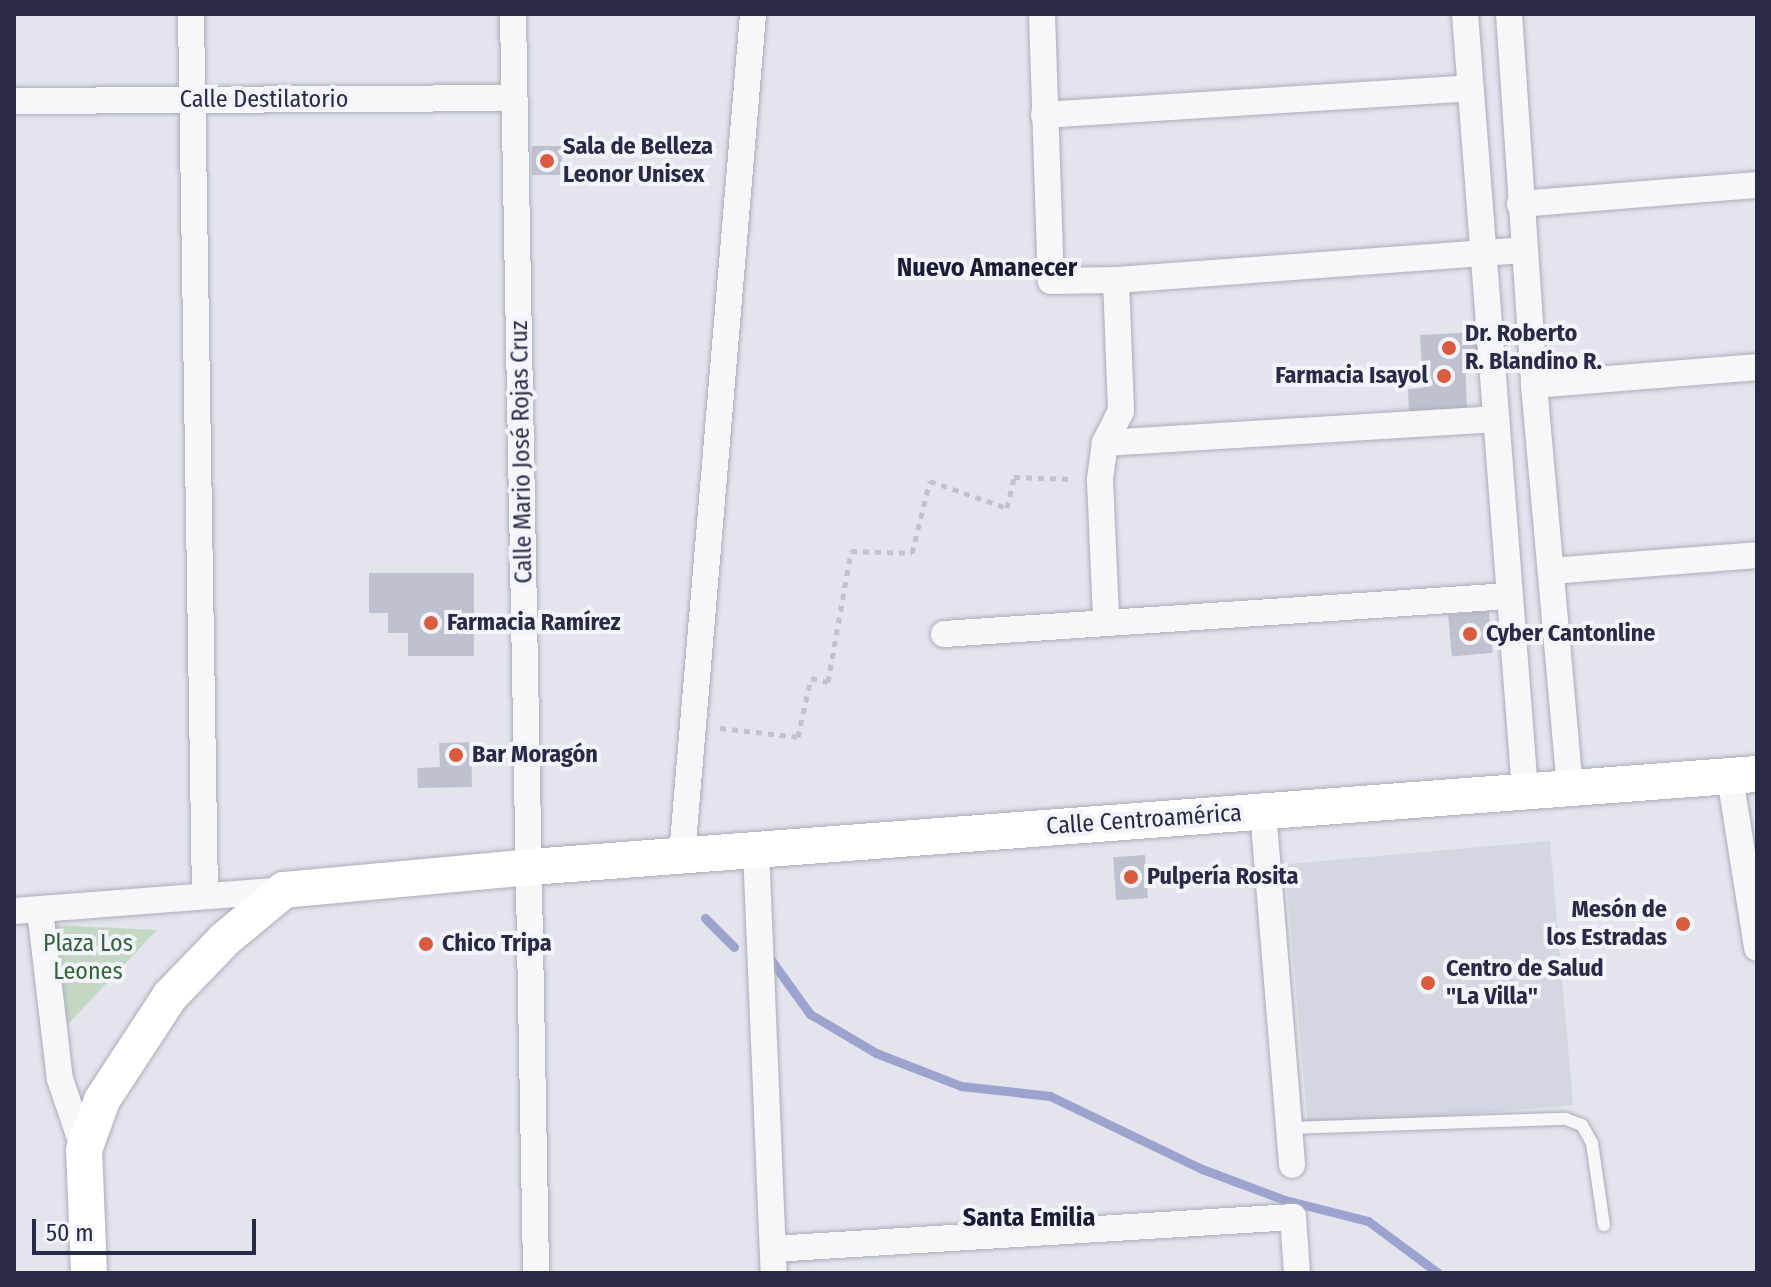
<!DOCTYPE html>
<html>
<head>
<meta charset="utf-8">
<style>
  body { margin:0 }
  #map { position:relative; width:1771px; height:1287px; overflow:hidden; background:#e3e4ec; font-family:"Fira Sans Condensed",sans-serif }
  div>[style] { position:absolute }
  .built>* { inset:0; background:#d4d6e2; transform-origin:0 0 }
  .green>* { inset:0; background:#c4d7c5 }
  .stream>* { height:9px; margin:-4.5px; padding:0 4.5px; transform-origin:4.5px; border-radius:4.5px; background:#9ca3cf }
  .building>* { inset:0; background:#c0c1d0; transform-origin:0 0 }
  .path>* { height:5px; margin-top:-2.5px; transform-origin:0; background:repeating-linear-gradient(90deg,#c1c2cb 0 6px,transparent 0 12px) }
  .roads { filter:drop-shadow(0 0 2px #abacba) drop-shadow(0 0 2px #abacba) }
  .lane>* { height:12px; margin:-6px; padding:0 6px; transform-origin:6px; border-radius:6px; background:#f7f7fa }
  .street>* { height:26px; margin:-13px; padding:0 13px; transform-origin:13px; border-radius:13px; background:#f7f7fa }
  .secondary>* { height:36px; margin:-18px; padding:0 18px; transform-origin:18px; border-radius:18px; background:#fff }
  .dots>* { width:22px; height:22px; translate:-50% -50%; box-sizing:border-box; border:4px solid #f3f4f9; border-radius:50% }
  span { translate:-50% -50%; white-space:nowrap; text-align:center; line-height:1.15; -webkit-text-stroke:8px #f3f4f9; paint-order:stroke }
  .street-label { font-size:24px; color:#292a47 }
  .poi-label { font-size:24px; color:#292a47; font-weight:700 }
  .left { translate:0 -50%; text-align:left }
  .right { translate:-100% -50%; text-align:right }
  .park-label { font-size:24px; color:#35643c }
  .neighbourhood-label { font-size:26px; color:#1b1b37; font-weight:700 }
  .frame { position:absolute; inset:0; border:16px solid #292a47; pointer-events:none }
  .scale { position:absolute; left:32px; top:1219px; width:224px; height:36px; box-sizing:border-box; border:4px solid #292a47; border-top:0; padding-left:10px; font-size:24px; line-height:28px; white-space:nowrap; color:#292a47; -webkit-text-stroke:6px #f3f4f9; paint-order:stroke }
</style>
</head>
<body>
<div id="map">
  <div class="built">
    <i style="left:1550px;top:841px;width:265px;height:266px;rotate:85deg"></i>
  </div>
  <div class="green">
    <i style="clip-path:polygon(53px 925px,157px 930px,68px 1024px)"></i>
  </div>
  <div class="stream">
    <i style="left:705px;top:918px;width:41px;rotate:45deg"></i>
    <i style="left:768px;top:956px;width:72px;rotate:54.1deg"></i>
    <i style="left:810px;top:1014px;width:77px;rotate:30.6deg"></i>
    <i style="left:876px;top:1053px;width:91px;rotate:21.2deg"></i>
    <i style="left:961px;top:1086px;width:90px;rotate:6.4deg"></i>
    <i style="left:1050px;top:1096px;width:169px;rotate:25.7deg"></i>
    <i style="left:1202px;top:1169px;width:89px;rotate:20.5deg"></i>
    <i style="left:1285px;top:1200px;width:86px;rotate:14.2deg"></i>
    <i style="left:1368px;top:1221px;width:87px;rotate:36.6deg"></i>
  </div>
  <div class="building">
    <i style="left:532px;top:146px;width:30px;height:29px"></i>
    <i style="clip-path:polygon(1477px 332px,1478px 361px,1465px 361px,1467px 409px,1409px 412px,1408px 389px,1423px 388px,1420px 335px)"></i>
    <i style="clip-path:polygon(369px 573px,474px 573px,474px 656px,408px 656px,408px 633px,388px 633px,388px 613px,369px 613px)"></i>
    <i style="left:1489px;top:611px;width:42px;height:41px;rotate:85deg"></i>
    <i style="clip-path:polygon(471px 742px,472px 787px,418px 788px,417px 768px,440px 767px,439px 743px)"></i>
    <i style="left:1145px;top:855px;width:43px;height:32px;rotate:86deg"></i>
  </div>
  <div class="path">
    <i style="left:720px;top:728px;width:79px;rotate:6.6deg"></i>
    <i style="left:798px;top:737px;width:60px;rotate:-77.6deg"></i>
    <i style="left:811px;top:678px;width:17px;rotate:13deg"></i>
    <i style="left:828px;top:682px;width:133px;rotate:-80deg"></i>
    <i style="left:851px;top:551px;width:61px;rotate:1.9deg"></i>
    <i style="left:912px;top:553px;width:74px;rotate:-76deg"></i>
    <i style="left:930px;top:481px;width:82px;rotate:19.3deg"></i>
    <i style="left:1007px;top:508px;width:32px;rotate:-77deg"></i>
    <i style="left:1014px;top:477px;width:59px;rotate:1.9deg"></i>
  </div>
  <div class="roads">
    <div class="lane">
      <i style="left:1289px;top:1128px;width:277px;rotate:-1.9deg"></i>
      <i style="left:1566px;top:1119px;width:17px;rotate:21deg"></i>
      <i style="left:1582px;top:1125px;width:21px;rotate:61deg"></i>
      <i style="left:1592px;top:1143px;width:83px;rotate:81.7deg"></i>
    </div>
    <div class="street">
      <i style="left:191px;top:14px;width:880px;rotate:89.09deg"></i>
      <i style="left:513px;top:14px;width:1259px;rotate:88.95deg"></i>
      <i style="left:1042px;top:14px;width:267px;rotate:88.1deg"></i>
      <i style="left:1051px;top:281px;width:65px;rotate:-0.9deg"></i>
      <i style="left:1116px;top:280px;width:131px;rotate:87.8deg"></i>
      <i style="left:1121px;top:411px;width:36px;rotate:117deg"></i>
      <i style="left:1105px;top:443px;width:37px;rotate:98deg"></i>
      <i style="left:1100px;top:480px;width:140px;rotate:87.5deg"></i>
      <i style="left:1465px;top:14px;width:779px;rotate:85.58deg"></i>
      <i style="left:1509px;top:14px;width:372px;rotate:86.1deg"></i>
      <i style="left:1534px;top:385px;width:405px;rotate:84.9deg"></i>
      <i style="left:14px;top:101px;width:500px;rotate:-0.34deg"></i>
      <i style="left:1044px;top:115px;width:426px;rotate:-3.6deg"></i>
      <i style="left:1520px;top:204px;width:238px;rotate:-4.6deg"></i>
      <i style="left:1116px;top:280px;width:409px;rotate:-4.2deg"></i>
      <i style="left:1534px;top:385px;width:224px;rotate:-4.6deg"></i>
      <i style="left:1105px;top:443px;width:392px;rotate:-3.5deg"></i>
      <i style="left:1551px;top:571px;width:207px;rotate:-4.4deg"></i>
      <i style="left:944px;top:634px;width:566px;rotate:-3.85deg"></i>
      <i style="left:1730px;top:777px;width:173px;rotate:81deg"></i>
      <i style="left:1263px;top:811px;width:355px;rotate:85.3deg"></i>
      <i style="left:756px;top:850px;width:423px;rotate:87.6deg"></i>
      <i style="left:682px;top:855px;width:844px;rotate:-85.17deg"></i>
      <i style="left:40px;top:910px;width:170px;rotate:83.3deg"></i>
      <i style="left:60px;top:1079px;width:75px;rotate:71.3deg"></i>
      <i style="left:14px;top:911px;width:271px;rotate:-4.4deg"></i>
      <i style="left:773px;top:1249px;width:521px;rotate:-3.52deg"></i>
      <i style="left:1293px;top:1217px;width:56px;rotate:85.9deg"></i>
    </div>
    <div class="secondary">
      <i style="left:89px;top:1273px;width:123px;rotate:-92.3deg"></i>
      <i style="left:84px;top:1150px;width:53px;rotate:-70.2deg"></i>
      <i style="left:102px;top:1100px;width:124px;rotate:-56.8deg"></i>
      <i style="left:170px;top:996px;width:79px;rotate:-46deg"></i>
      <i style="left:225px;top:939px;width:77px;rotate:-39.7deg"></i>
      <i style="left:284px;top:890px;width:248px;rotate:-5.3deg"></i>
      <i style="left:531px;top:867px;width:1230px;rotate:-4.34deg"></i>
    </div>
  </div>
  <div class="dots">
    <i style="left:547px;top:161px;background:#da5c40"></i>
    <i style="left:1449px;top:348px;background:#da5c40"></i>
    <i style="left:1444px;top:376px;background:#da5c40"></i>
    <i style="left:431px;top:623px;background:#da5c40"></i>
    <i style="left:1470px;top:634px;background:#da5c40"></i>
    <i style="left:456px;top:755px;background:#da5c40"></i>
    <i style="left:1131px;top:877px;background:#da5c40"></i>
    <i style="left:1683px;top:924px;background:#da5c40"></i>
    <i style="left:426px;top:944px;background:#da5c40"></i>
    <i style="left:1428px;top:983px;background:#da5c40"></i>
  </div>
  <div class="street-label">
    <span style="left:264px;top:100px">Calle Destilatorio</span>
    <span style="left:522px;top:452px;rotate:-91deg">Calle Mario José Rojas Cruz</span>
    <span style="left:1144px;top:820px;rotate:-4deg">Calle Centroamérica</span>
  </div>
  <div class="poi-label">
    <span class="left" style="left:563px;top:161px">Sala de Belleza<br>Leonor Unisex</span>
    <span class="left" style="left:1465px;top:348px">Dr. Roberto<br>R. Blandino R.</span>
    <span class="right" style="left:1428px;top:376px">Farmacia Isayol</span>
    <span class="left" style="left:447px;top:623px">Farmacia Ramírez</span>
    <span class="left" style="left:1486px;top:634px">Cyber Cantonline</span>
    <span class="left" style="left:472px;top:755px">Bar Moragón</span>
    <span class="left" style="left:1147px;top:877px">Pulpería Rosita</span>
    <span class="right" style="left:1667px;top:924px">Mesón de<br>los Estradas</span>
    <span class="left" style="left:442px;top:944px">Chico Tripa</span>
    <span class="left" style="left:1446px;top:983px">Centro de Salud<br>"La Villa"</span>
  </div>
  <div class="park-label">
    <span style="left:88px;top:958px">Plaza Los<br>Leones</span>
  </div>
  <div class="neighbourhood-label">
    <span style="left:987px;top:268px">Nuevo Amanecer</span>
    <span style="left:1029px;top:1218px">Santa Emilia</span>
  </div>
  <div class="frame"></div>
  <div class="scale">50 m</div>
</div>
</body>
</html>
